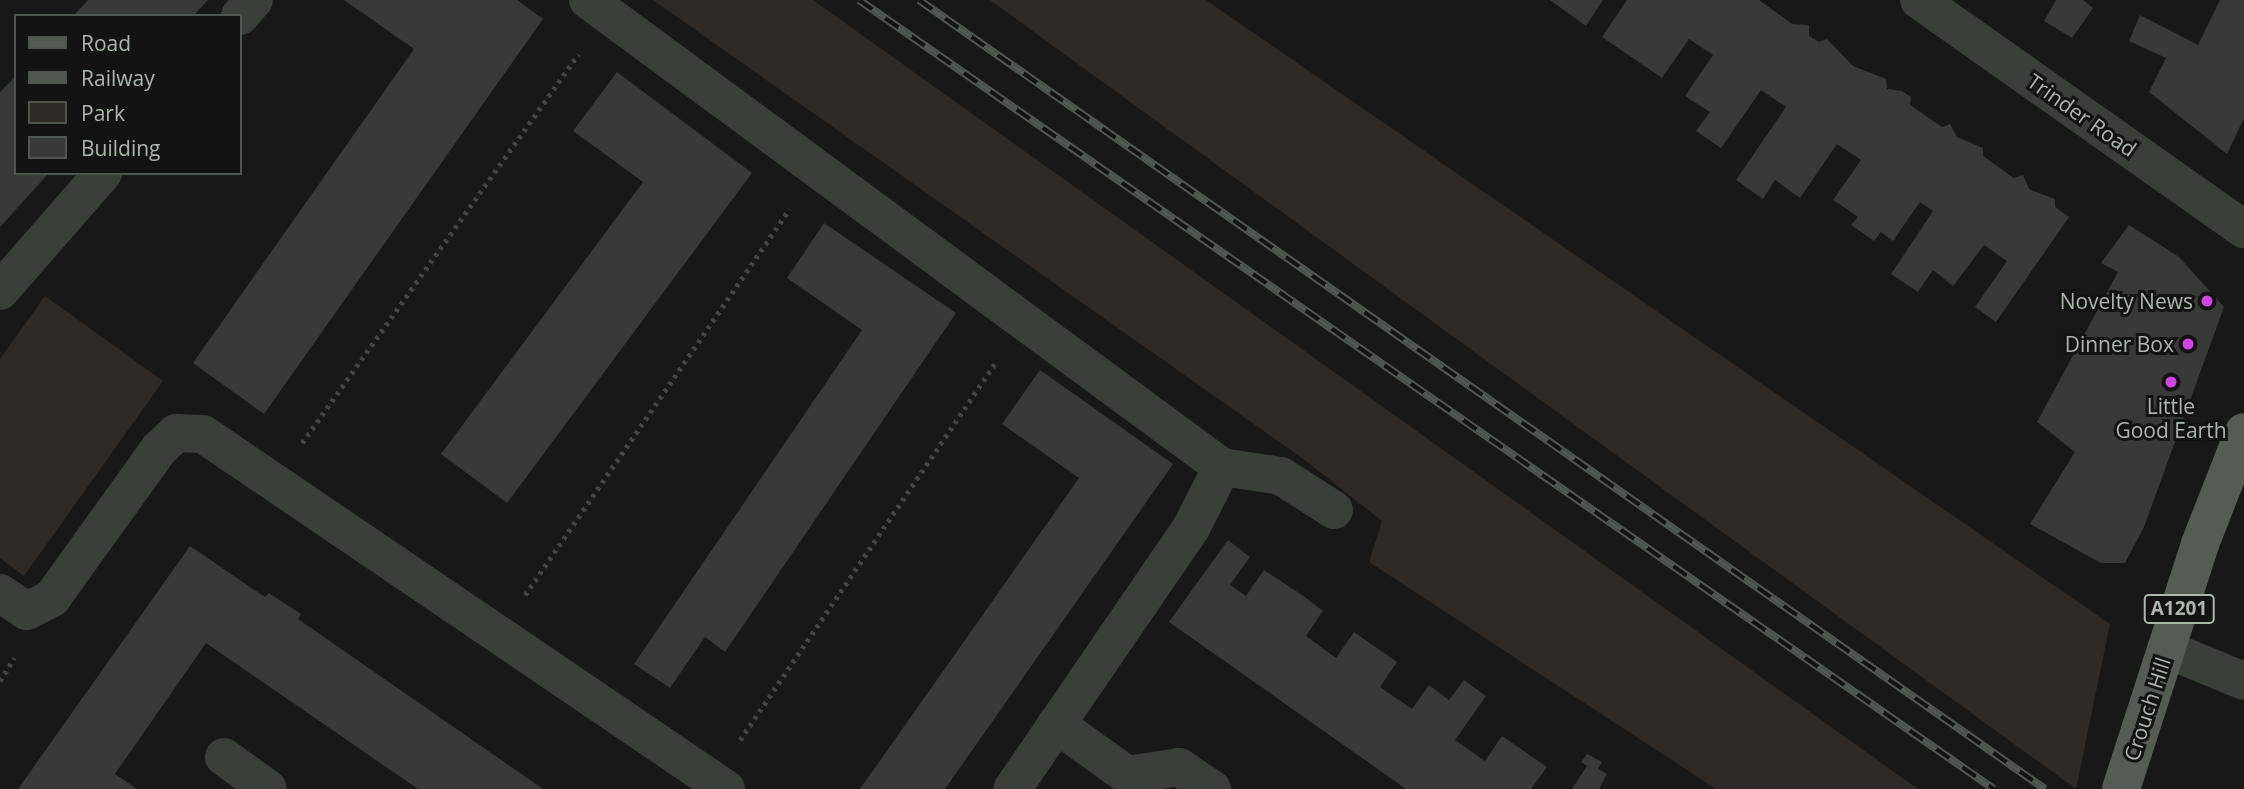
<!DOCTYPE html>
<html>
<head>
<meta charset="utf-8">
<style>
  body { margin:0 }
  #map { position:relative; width:2244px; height:789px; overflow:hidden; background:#171817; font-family:"Open Sans",sans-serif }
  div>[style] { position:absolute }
  .green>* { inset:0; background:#302a27 }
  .building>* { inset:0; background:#373a37 }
  .path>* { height:4.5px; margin-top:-2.25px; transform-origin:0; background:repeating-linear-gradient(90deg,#414640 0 3.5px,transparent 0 8.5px) }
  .minor>* { height:38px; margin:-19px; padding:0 19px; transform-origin:19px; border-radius:19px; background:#3a3f3a }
  .major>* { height:38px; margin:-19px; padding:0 19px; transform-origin:19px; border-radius:19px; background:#545c54 }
  .rail>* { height:8px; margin-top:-4px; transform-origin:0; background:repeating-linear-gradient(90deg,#121312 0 16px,#515851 0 32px); box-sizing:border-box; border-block:2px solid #515851 }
  .dots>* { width:19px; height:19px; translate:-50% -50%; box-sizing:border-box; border:4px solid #121312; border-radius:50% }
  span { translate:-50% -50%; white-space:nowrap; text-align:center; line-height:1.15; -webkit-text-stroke:6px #121312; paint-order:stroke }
  .shield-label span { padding:2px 5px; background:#121312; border:2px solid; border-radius:5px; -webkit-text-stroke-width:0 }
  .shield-label { font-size:19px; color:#abb7aa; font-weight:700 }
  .street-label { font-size:21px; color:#abb7aa }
  .poi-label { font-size:21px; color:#abb7aa }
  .right { translate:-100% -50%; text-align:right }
  .legend { position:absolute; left:14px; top:14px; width:228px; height:161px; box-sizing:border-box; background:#121312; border:2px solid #4f554f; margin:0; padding:9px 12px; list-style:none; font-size:21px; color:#abb7aa }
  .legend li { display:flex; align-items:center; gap:14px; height:35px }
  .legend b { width:35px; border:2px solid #4f554f }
</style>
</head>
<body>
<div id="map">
  <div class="green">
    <i style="clip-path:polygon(653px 0,813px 0,1918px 789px,1716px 789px,1369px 562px,1382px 521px,1302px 458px)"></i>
    <i style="clip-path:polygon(990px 0,1206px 0,2110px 624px,2076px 789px)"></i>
    <i style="clip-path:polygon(45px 296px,163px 381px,24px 576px,0 558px,0 359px)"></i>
  </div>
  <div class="building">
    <i style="clip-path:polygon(88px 0,208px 0,193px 16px,73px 16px)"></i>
    <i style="clip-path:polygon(344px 0,517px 0,543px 19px,264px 414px,193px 363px,414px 49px)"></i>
    <i style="clip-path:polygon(1550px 0,1603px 0,1586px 26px)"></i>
    <i style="clip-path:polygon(1627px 0,1759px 0,1792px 24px,1809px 25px,1809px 36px,1819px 42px,1827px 39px,1853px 66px,1886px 79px,1887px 89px,1902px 91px,1911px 97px,1910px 105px,1942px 127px,1950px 124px,1957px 137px,1983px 148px,1983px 156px,2014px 178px,2023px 175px,2029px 189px,2055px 199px,2055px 207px,2069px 217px,1996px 322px,1975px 307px,2007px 261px,1984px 245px,1953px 286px,1933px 270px,1918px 292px,1891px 274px,1933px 211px,1920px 202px,1893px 241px,1881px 232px,1874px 241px,1851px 225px,1858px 217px,1833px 200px,1861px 160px,1837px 144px,1800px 198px,1775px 180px,1763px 199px,1736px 180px,1786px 107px,1761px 90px,1721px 148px,1696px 131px,1710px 112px,1685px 96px,1713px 55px,1689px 39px,1662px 78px,1602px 37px)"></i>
    <i style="clip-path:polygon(2056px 0,2083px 0,2093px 8px,2072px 38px,2044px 21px)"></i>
    <i style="clip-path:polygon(2220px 0,2244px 0,2244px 118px,2227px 154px,2149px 92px,2166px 58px,2129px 41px,2140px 15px,2198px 45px)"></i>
    <i style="clip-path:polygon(617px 72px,752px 173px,507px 503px,441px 454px,643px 182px,573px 131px)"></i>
    <i style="clip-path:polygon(16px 76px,16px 173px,49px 173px,0 227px,0 92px)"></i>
    <i style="clip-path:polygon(824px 223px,956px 313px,725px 652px,705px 637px,670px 688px,634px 664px,862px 330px,787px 278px)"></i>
    <i style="clip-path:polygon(2129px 225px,2179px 257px,2224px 307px,2144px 527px,2125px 563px,2101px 563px,2030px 524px,2075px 452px,2037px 422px,2118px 272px,2101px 263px)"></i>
    <i style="clip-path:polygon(1040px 370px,1173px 464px,945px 789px,860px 789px,1079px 478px,1002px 424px)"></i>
    <i style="clip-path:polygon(1228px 540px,1250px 557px,1230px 585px,1246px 596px,1264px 570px,1302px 595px,1323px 611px,1306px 636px,1336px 658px,1354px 632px,1397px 662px,1380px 687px,1412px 709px,1429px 685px,1449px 700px,1464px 680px,1486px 696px,1455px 740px,1485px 761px,1502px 736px,1547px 767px,1531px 789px,1406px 789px,1169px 622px)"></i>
    <i style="clip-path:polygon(190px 546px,265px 597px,269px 593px,301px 614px,298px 619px,543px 789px,418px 789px,206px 643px,115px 774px,137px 789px,18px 789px)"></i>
    <i style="clip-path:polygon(1587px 754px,1602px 762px,1598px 769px,1607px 774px,1599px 789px,1572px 789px,1587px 766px,1581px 762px)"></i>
  </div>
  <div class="path">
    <i style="left:302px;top:443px;width:477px;rotate:-54.6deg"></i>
    <i style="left:525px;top:595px;width:468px;rotate:-55.6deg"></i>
    <i style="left:0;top:681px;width:27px;rotate:-59deg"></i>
    <i style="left:740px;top:740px;width:457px;rotate:-55.9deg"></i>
  </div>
  <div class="minor">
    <i style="left:588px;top:0;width:787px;rotate:36.38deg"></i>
    <i style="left:1222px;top:467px;width:68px;rotate:116.9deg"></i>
    <i style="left:1191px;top:528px;width:316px;rotate:124.4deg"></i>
    <i style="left:1919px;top:0;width:398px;rotate:35.2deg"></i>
    <i style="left:240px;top:16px;width:21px;rotate:-49deg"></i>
    <i style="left:0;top:291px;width:157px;rotate:-48.9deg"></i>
    <i style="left:1222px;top:467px;width:60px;rotate:8.7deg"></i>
    <i style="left:1281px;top:476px;width:63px;rotate:32.7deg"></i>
    <i style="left:0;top:593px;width:32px;rotate:34deg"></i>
    <i style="left:27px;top:611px;width:28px;rotate:-27deg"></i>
    <i style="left:52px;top:598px;width:183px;rotate:-54.3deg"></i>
    <i style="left:159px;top:449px;width:23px;rotate:-43deg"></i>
    <i style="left:176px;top:433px;width:27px;rotate:2deg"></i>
    <i style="left:203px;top:434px;width:632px;rotate:34.17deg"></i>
    <i style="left:2166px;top:649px;width:84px;rotate:22.3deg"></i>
    <i style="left:1056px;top:724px;width:87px;rotate:35.7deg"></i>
    <i style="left:1127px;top:775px;width:53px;rotate:-8.7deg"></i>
    <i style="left:1179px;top:767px;width:40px;rotate:34deg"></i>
    <i style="left:224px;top:757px;width:54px;rotate:36deg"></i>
  </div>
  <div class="major">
    <i style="left:2121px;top:789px;width:257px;rotate:-72.1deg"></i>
    <i style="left:2200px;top:544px;width:120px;rotate:-68.6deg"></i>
  </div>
  <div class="rail">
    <i style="left:859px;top:0;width:1382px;rotate:34.81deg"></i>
    <i style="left:919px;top:0;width:1375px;rotate:35.02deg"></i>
  </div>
  <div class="dots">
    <i style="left:2207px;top:301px;background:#d046e1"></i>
    <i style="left:2188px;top:344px;background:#d046e1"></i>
    <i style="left:2171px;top:382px;background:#d046e1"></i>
  </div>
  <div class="shield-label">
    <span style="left:2179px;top:609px">A1201</span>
  </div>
  <div class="street-label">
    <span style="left:2082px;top:115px;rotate:35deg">Trinder Road</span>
    <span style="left:2147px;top:709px;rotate:-72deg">Crouch Hill</span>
  </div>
  <div class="poi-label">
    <span class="right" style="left:2193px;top:301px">Novelty News</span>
    <span class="right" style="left:2174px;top:344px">Dinner Box</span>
    <span style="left:2171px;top:418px">Little<br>Good Earth</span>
  </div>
  <ul class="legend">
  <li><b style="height:9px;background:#545c54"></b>Road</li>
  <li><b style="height:9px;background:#515851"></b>Railway</li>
  <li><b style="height:19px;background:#302a27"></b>Park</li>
  <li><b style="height:19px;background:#373a37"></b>Building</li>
  </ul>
</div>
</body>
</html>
